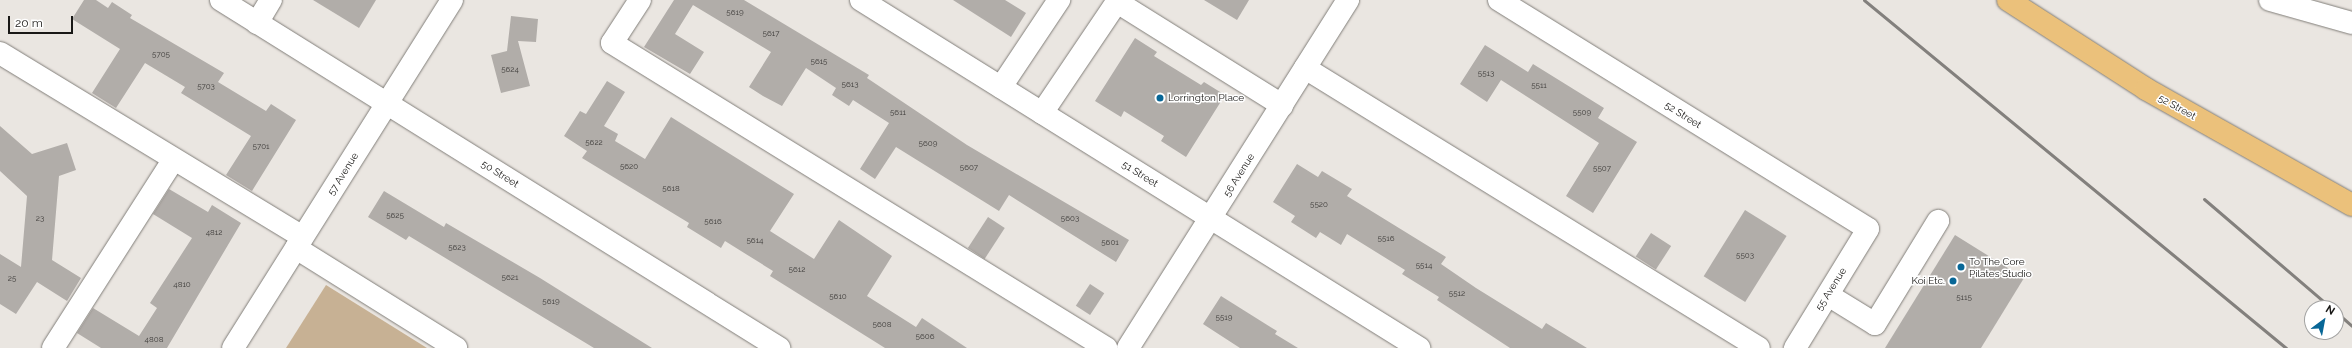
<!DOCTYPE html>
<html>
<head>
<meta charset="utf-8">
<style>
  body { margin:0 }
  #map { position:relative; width:2352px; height:348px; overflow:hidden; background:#eae6e1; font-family:Raleway,sans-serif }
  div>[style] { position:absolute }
  .green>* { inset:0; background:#c7b194 }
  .building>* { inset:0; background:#b1ada9; transform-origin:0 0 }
  .roads { filter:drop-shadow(0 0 1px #817e79) drop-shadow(0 0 1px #817e79) }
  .minor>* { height:22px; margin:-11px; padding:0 11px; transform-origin:11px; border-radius:11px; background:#fff }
  .major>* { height:22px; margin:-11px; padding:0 11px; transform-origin:11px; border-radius:11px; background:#ebc17b }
  .rail>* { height:3px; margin:-1.5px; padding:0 1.5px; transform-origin:1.5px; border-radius:1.5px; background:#83807d }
  .dots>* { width:11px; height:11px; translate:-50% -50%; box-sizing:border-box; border:2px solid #fff; border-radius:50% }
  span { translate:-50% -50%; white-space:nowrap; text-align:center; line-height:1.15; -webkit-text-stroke:3px #fff; paint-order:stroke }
  .number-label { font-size:8px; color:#3f3d3b }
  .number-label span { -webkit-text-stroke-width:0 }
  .poi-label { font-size:10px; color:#191816 }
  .left { translate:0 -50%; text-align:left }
  .right { translate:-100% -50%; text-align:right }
  .street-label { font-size:10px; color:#191816 }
  .north { position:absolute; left:2304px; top:300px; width:40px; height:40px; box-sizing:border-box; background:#fff; border:1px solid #a3a3a2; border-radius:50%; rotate:32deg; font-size:11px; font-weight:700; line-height:16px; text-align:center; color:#191816 }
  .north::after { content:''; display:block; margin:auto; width:14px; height:18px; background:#086797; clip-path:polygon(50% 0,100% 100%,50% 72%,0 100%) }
  .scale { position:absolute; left:8px; top:16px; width:65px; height:18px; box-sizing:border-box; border:2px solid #191816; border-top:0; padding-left:5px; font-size:12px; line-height:14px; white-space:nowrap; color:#191816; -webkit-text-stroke:3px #fff; paint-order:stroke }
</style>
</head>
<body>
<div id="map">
  <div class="green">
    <i style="clip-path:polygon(326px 285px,427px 348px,286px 348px)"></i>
  </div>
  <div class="building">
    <i style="clip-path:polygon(84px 0,96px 0,108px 8px,112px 2px,132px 15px,130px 18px,224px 73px,218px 82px,266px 111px,271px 104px,296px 120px,252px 191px,226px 175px,251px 136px,181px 93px,185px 87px,145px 63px,116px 108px,92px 93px,120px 49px,72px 19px)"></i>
    <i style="clip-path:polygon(313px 0,376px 0,359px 28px)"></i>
    <i style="clip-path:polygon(674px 0,744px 0,869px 75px,867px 78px,967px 145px,1129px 240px,1116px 262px,1009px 195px,999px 211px,896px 147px,875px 179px,860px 169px,889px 123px,853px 100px,849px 106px,832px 95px,836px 88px,806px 68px,782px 106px,763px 96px,749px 87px,771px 52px,693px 5px,675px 34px,704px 52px,690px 74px,644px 47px)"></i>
    <i style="clip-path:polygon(953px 0,1005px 0,1026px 13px,1011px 37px)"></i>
    <i style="clip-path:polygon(1204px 0,1249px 0,1237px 20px)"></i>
    <i style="clip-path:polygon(511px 16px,538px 19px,536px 42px,518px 41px,530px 86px,501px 93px,491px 55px,507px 51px)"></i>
    <i style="clip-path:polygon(1135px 38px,1157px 52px,1154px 56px,1201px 85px,1204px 82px,1225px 95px,1186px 157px,1161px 141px,1164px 136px,1124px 111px,1121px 117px,1095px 101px)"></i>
    <i style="clip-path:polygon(1485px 45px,1528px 72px,1533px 64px,1604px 108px,1598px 118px,1637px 142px,1593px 213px,1566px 196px,1599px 143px,1501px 80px,1487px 102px,1460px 84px)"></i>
    <i style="clip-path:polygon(607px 81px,625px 92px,604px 126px,618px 134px,615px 141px,645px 159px,671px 117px,794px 194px,770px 231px,814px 259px,839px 220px,892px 256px,867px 296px,916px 327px,922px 318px,967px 348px,885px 348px,770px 276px,773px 271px,725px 241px,721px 248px,687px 227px,689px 223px,582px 158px,587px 151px,564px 136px,580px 111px,586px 114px)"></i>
    <i style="clip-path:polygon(0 126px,32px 154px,67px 143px,76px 170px,59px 176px,52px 260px,81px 278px,67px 301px,37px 282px,16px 314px,0 304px,0 254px,21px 267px,27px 196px,0 171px)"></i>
    <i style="clip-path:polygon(1297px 164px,1318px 177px,1322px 171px,1352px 189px,1347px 196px,1446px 257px,1441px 264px,1476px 288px,1542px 329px,1546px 323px,1587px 348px,1510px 348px,1437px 300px,1439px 297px,1402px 274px,1405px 270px,1347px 234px,1341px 245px,1320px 232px,1316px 238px,1291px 222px,1295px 216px,1273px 202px)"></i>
    <i style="clip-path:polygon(169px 189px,208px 212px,212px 205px,241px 223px,167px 348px,101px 348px,77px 333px,93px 308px,139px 336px,157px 308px,150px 303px,192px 238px,153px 214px)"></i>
    <i style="clip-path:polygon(384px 191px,444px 227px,446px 223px,540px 278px,652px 348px,594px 348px,409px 236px,406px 240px,368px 217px)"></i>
    <i style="left:1745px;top:210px;width:49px;height:78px;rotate:32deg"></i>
    <i style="left:988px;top:217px;width:20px;height:37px;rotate:33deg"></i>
    <i style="left:1651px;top:233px;width:24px;height:28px;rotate:33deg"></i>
    <i style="clip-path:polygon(1955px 235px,2024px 278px,1981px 348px,1885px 348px)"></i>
    <i style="left:1090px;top:284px;width:17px;height:26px;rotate:33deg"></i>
    <i style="clip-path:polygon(1221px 296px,1277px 331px,1275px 334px,1298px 348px,1240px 348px,1203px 324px)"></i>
  </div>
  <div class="roads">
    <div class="minor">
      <i style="left:221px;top:0;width:658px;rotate:31.95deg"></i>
      <i style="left:640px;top:0;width:51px;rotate:123.1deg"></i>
      <i style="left:612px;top:43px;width:581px;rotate:31.69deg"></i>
      <i style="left:861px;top:0;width:658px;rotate:31.95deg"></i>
      <i style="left:1499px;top:0;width:434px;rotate:31.8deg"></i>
      <i style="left:1868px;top:229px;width:140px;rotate:121.5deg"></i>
      <i style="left:2270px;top:0;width:85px;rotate:15.7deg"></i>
      <i style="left:257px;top:23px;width:27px;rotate:-59deg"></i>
      <i style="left:0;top:53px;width:354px;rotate:31.3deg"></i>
      <i style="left:1305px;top:68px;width:533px;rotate:31.66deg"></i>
      <i style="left:1001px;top:87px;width:105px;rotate:-56.3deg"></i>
      <i style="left:1042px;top:113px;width:134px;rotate:-56deg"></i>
      <i style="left:1117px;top:2px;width:195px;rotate:32deg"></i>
      <i style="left:296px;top:248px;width:189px;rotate:32deg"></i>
      <i style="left:1828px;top:295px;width:55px;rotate:31.7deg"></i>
      <i style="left:1875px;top:324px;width:121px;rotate:-58.5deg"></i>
      <i style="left:53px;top:348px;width:223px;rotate:-57.4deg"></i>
      <i style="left:233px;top:348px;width:411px;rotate:-57.8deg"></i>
      <i style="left:1128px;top:348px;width:412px;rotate:-57.7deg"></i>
    </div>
    <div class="major">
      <i style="left:2008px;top:0;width:164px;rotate:32.8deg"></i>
      <i style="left:2146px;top:89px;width:236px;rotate:29.4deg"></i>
    </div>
  </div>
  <div class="rail">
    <i style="left:1864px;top:0;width:547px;rotate:39.51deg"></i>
    <i style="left:2204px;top:199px;width:167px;rotate:40.6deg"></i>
    <i style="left:2336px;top:312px;width:21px;rotate:41deg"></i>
  </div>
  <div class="dots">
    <i style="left:1160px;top:98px;background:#086797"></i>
    <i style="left:1961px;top:267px;background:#086797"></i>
    <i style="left:1953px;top:281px;background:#086797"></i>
  </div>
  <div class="number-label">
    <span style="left:735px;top:13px">5619</span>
    <span style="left:771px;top:34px">5617</span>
    <span style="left:161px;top:55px">5705</span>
    <span style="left:819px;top:62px">5615</span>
    <span style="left:510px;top:70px">5624</span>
    <span style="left:1486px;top:74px">5513</span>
    <span style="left:850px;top:85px">5613</span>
    <span style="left:1539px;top:86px">5511</span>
    <span style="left:206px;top:87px">5703</span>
    <span style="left:898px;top:113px">5611</span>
    <span style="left:1582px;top:113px">5509</span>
    <span style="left:594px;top:143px">5622</span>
    <span style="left:928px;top:144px">5609</span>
    <span style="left:261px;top:147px">5701</span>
    <span style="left:629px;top:167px">5620</span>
    <span style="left:969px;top:168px">5607</span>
    <span style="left:1602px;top:169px">5507</span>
    <span style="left:671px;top:189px">5618</span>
    <span style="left:1319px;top:205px">5520</span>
    <span style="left:395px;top:216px">5625</span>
    <span style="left:40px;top:219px">23</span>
    <span style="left:1070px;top:219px">5603</span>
    <span style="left:713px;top:222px">5616</span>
    <span style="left:214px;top:233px">4812</span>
    <span style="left:1386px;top:239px">5516</span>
    <span style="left:755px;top:241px">5614</span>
    <span style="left:1110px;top:243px">5601</span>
    <span style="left:457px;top:248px">5623</span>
    <span style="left:1745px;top:256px">5503</span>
    <span style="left:1424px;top:266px">5514</span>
    <span style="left:797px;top:270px">5612</span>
    <span style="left:510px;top:278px">5621</span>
    <span style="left:12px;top:279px">25</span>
    <span style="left:182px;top:285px">4810</span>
    <span style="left:1457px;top:294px">5512</span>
    <span style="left:838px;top:297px">5610</span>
    <span style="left:1964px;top:298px">5115</span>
    <span style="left:551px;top:302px">5619</span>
    <span style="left:1224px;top:318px">5519</span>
    <span style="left:882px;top:325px">5608</span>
    <span style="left:925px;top:337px">5606</span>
    <span style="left:154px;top:340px">4808</span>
  </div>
  <div class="poi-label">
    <span class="left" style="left:1168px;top:98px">Lorrington Place</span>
    <span class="left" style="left:1969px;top:267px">To The Core<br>Pilates Studio</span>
    <span class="right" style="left:1945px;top:281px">Koi Etc.</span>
  </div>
  <div class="street-label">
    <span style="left:2177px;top:107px;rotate:29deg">52 Street</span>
    <span style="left:1683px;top:115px;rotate:32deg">52 Street</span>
    <span style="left:343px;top:174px;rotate:-58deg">57 Avenue</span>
    <span style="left:500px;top:174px;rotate:32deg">50 Street</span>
    <span style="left:1140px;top:174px;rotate:32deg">51 Street</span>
    <span style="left:1239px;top:175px;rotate:-58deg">56 Avenue</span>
    <span style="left:1831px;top:289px;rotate:-58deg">55 Avenue</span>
  </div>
  <div class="north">N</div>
  <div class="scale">20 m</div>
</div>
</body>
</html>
